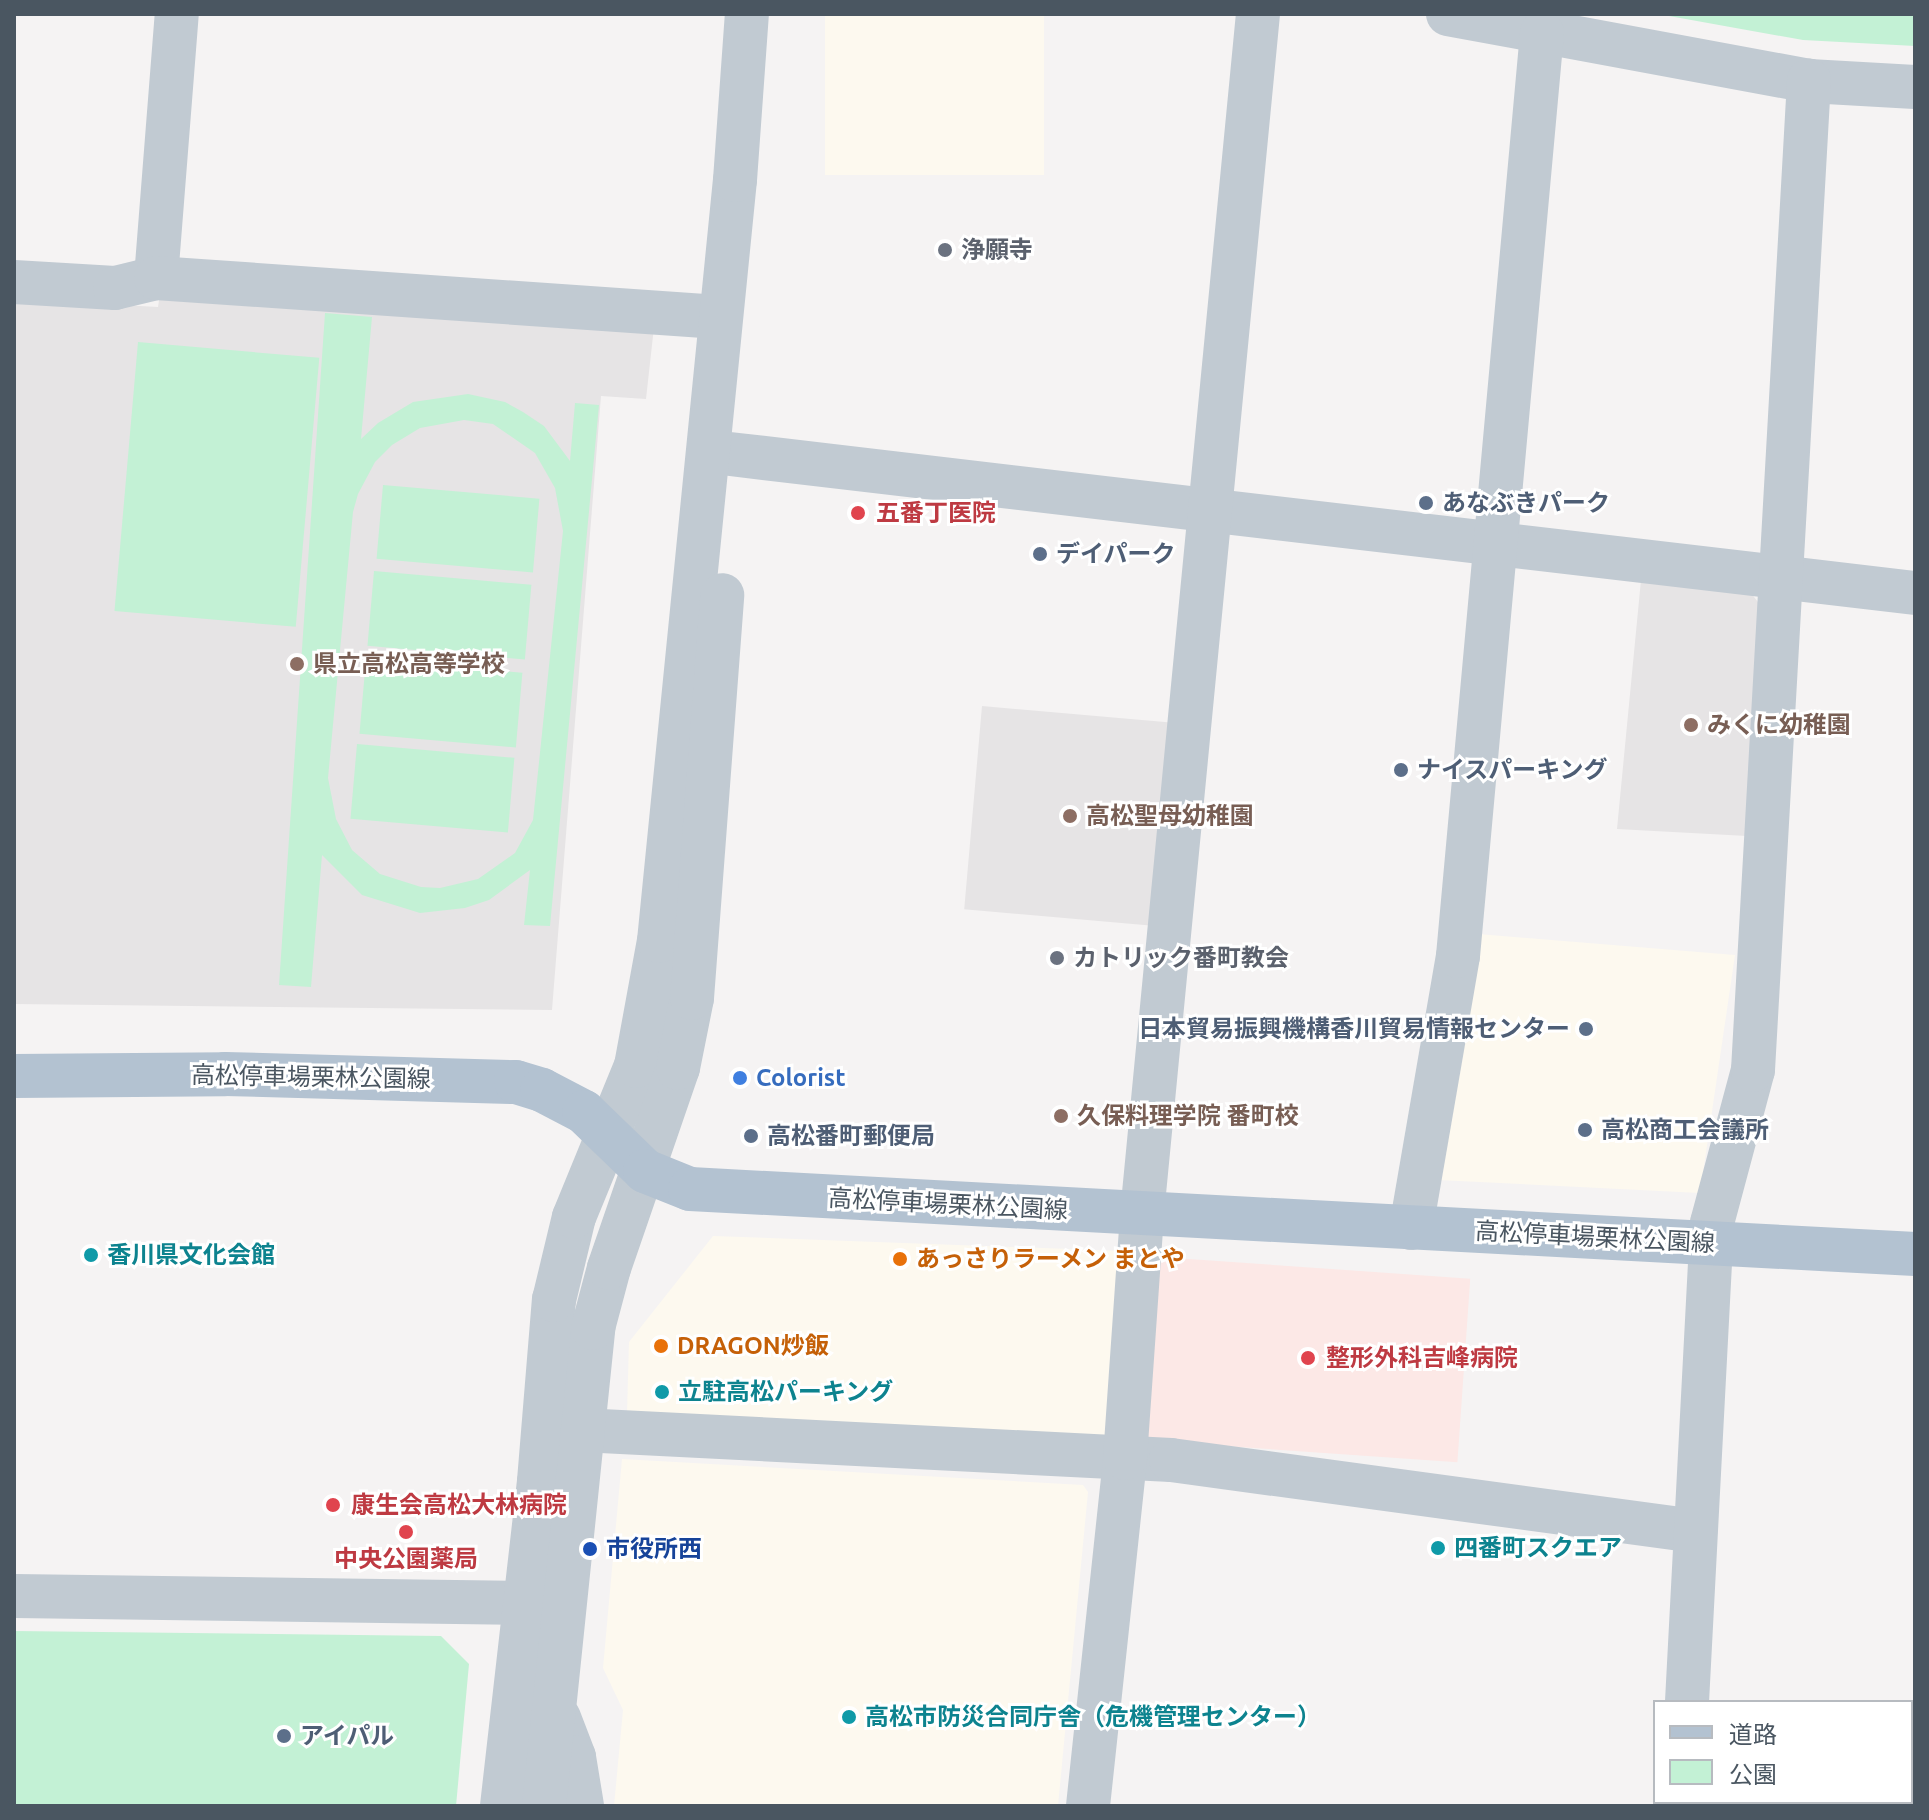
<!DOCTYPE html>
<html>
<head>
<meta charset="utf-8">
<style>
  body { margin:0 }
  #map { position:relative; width:1929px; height:1820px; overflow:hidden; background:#f5f3f3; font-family:Ubuntu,"Noto Sans JP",sans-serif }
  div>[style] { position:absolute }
  .commercial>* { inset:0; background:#fdf9ef; transform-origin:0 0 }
  .education>* { inset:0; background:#e6e4e5; transform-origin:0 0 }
  .medical>* { inset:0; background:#fce8e6; transform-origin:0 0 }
  .green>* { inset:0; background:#c3f1d5; transform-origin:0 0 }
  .minor>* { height:44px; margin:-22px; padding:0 22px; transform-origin:22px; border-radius:22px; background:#c1cad2 }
  .major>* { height:44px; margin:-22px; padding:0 22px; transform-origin:22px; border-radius:22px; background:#b3c2d1 }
  .dots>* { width:22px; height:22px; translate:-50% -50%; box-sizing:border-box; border:4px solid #fff; border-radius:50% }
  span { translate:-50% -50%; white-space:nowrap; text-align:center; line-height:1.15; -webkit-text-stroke:6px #fff; paint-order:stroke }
  .worship-label { font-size:24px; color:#5b616d; font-weight:700 }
  .left { translate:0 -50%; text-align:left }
  .service-label { font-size:24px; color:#4e5e75; font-weight:700 }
  .right { translate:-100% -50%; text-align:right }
  .health-label { font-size:24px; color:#be3a42; font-weight:700 }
  .education-label { font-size:24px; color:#785e54; font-weight:700 }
  .street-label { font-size:24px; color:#4a5661 }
  .shop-label { font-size:24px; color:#366cbe; font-weight:700 }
  .culture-label { font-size:24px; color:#0d838f; font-weight:700 }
  .food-label { font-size:24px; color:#c56008; font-weight:700 }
  .transit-label { font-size:24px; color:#164399; font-weight:700 }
  .frame { position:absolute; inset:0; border:16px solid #4a5661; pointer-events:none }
  .legend { position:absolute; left:1653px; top:1700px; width:260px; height:104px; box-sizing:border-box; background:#fff; border:2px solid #b7bbc0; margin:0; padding:10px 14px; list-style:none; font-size:24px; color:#4a5661 }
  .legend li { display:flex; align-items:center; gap:16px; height:40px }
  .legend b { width:40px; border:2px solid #b7bbc0 }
</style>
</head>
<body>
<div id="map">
  <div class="commercial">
    <i style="left:825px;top:14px;width:219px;height:161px"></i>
    <i style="clip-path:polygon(1478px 934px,1735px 955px,1700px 1193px,1438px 1180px)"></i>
    <i style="clip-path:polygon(713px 1236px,1124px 1251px,1113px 1441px,627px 1413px,629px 1342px)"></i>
    <i style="clip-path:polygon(622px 1459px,1083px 1485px,1088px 1492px,1058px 1806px,614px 1806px,623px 1710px,603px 1668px)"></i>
  </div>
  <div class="education">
    <i style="clip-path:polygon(160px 294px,654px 327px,646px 399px,601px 396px,552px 1010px,14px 1004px,14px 299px,158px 307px)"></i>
    <i style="clip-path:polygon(1641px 580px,1750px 592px,1762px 607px,1747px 836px,1617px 829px)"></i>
    <i style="left:982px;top:706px;width:195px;height:204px;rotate:5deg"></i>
  </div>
  <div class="medical">
    <i style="left:1160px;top:1257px;width:311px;height:184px;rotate:4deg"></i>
  </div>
  <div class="green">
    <i style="clip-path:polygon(1658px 14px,1915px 14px,1915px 46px,1803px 40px)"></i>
    <i style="clip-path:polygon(evenodd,325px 313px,372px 317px,361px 439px,378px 423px,413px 402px,468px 394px,505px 402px,523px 412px,544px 426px,570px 461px,575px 403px,599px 405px,550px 926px,524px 925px,530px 870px,489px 900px,465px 908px,420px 913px,362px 895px,322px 855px,311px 987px,279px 985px,325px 313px,464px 420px,493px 424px,535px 453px,555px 488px,563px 531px,533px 820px,515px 853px,478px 879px,440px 888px,421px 887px,380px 874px,352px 850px,336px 819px,328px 778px,353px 512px,358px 494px,375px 462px,392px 445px,420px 428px,464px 420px)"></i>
    <i style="left:138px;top:342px;width:182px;height:270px;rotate:5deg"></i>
    <i style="left:383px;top:485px;width:157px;height:74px;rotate:5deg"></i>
    <i style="left:374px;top:571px;width:158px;height:75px;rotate:5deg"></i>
    <i style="left:366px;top:659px;width:157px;height:75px;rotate:5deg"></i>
    <i style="left:357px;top:744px;width:158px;height:75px;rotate:5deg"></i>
    <i style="clip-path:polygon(14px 1631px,441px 1636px,469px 1664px,456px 1806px,14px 1806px)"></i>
  </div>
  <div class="minor">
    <i style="left:1448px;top:14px;width:367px;rotate:10.5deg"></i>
    <i style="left:1809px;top:81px;width:106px;rotate:3.2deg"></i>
    <i style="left:156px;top:278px;width:265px;rotate:-85.5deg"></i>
    <i style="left:14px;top:282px;width:101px;rotate:3.4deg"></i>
    <i style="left:115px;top:288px;width:42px;rotate:-13.7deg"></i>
    <i style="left:156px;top:278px;width:564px;rotate:3.96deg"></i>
    <i style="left:730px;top:454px;width:1193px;rotate:6.69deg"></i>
    <i style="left:1411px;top:1228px;width:276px;rotate:-80.2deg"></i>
    <i style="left:1458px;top:956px;width:927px;rotate:-84.8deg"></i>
    <i style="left:581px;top:1430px;width:591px;rotate:2.91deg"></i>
    <i style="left:1171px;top:1460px;width:529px;rotate:7.72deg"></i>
    <i style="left:14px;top:1596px;width:511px;rotate:0.78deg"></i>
    <i style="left:1687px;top:1702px;width:480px;rotate:-87deg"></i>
    <i style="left:1712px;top:1223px;width:158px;rotate:-75deg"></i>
    <i style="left:1753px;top:1070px;width:991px;rotate:-86.76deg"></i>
    <i style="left:559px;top:1718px;width:42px;rotate:69deg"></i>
    <i style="left:574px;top:1757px;width:50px;rotate:80.7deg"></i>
    <i style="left:502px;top:1806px;width:327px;rotate:-83.5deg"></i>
    <i style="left:539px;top:1481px;width:182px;rotate:-85.3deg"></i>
    <i style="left:554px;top:1300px;width:85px;rotate:-76.5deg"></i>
    <i style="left:574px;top:1217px;width:163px;rotate:-67.7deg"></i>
    <i style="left:636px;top:1066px;width:127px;rotate:-79.6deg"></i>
    <i style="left:659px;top:941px;width:765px;rotate:-84.3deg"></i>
    <i style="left:735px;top:180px;width:166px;rotate:-85.9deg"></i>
    <i style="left:544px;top:1806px;width:481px;rotate:-84.1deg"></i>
    <i style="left:593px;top:1328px;width:62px;rotate:-75.1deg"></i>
    <i style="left:609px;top:1268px;width:212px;rotate:-71deg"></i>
    <i style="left:678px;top:1068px;width:71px;rotate:-78.7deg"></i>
    <i style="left:692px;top:998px;width:404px;rotate:-85.7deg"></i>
    <i style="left:1088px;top:1806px;width:350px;rotate:-83.9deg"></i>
    <i style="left:1125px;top:1458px;width:245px;rotate:-86deg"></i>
    <i style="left:1142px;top:1214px;width:1206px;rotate:-84.48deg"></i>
    <i style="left:1682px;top:1806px;width:4px;rotate:-90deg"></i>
  </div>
  <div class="major">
    <i style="left:14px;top:1076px;width:211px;rotate:-0.5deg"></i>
    <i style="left:225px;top:1074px;width:291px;rotate:1.6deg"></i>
    <i style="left:516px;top:1082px;width:27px;rotate:17deg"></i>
    <i style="left:542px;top:1090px;width:47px;rotate:27.6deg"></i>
    <i style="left:584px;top:1112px;width:85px;rotate:44deg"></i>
    <i style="left:645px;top:1171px;width:48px;rotate:21.8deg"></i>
    <i style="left:690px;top:1189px;width:1227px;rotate:3.04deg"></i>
  </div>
  <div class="dots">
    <i style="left:945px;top:250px;background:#6b7280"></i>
    <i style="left:1426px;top:503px;background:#5c6f8a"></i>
    <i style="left:858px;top:513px;background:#e0444e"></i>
    <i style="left:1040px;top:554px;background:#5c6f8a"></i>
    <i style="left:297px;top:664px;background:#8d6e63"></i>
    <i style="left:1691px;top:725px;background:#8d6e63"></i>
    <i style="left:1401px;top:770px;background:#5c6f8a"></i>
    <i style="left:1070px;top:816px;background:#8d6e63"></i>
    <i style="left:1057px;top:958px;background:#6b7280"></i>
    <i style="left:1586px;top:1029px;background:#5c6f8a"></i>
    <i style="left:740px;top:1078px;background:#3f7fe0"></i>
    <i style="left:1061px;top:1116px;background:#8d6e63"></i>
    <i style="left:1585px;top:1130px;background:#5c6f8a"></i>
    <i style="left:751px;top:1136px;background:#5c6f8a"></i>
    <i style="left:91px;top:1255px;background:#0f9aa8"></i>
    <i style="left:900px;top:1259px;background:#e8710a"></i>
    <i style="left:661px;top:1346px;background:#e8710a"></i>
    <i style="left:1308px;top:1358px;background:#e0444e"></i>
    <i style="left:662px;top:1392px;background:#0f9aa8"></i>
    <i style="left:333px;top:1505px;background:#e0444e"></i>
    <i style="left:406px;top:1532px;background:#e0444e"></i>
    <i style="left:1438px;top:1548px;background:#0f9aa8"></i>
    <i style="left:590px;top:1549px;background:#1a4fb4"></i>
    <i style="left:849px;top:1717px;background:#0f9aa8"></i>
    <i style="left:284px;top:1736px;background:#5c6f8a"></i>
  </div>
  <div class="worship-label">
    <span class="left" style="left:961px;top:250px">浄願寺</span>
    <span class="left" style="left:1073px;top:958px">カトリック番町教会</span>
  </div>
  <div class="service-label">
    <span class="left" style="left:1442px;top:503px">あなぶきパーク</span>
    <span class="left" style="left:1056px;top:554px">デイパーク</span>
    <span class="left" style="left:1417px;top:770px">ナイスパーキング</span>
    <span class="right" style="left:1570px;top:1029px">日本貿易振興機構香川貿易情報センター</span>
    <span class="left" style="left:1601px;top:1130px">高松商工会議所</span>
    <span class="left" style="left:767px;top:1136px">高松番町郵便局</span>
    <span class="left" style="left:300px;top:1736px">アイパル</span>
  </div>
  <div class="health-label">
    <span class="left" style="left:876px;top:513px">五番丁医院</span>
    <span class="left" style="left:1326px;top:1358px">整形外科吉峰病院</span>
    <span class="left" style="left:351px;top:1505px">康生会高松大林病院</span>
    <span style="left:406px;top:1559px">中央公園薬局</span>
  </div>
  <div class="education-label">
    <span class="left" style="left:313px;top:664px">県立高松高等学校</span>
    <span class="left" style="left:1707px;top:725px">みくに幼稚園</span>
    <span class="left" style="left:1086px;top:816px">高松聖母幼稚園</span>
    <span class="left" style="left:1077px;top:1116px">久保料理学院 番町校</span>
  </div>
  <div class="street-label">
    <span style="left:311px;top:1077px;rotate:1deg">高松停車場栗林公園線</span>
    <span style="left:948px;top:1204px;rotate:3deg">高松停車場栗林公園線</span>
    <span style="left:1595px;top:1237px;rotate:3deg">高松停車場栗林公園線</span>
  </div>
  <div class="shop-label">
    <span class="left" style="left:756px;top:1078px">Colorist</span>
  </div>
  <div class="culture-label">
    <span class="left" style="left:107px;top:1255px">香川県文化会館</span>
    <span class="left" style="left:678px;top:1392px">立駐高松パーキング</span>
    <span class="left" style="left:1454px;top:1548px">四番町スクエア</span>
    <span class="left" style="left:865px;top:1717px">高松市防災合同庁舎（危機管理センター）</span>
  </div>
  <div class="food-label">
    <span class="left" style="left:916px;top:1259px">あっさりラーメン まとや</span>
    <span class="left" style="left:677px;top:1346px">DRAGON炒飯</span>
  </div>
  <div class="transit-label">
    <span class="left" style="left:606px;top:1549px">市役所西</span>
  </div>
  <div class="frame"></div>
  <ul class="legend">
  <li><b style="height:10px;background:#b3c2d1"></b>道路</li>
  <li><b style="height:22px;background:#c3f1d5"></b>公園</li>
  </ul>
</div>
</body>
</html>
